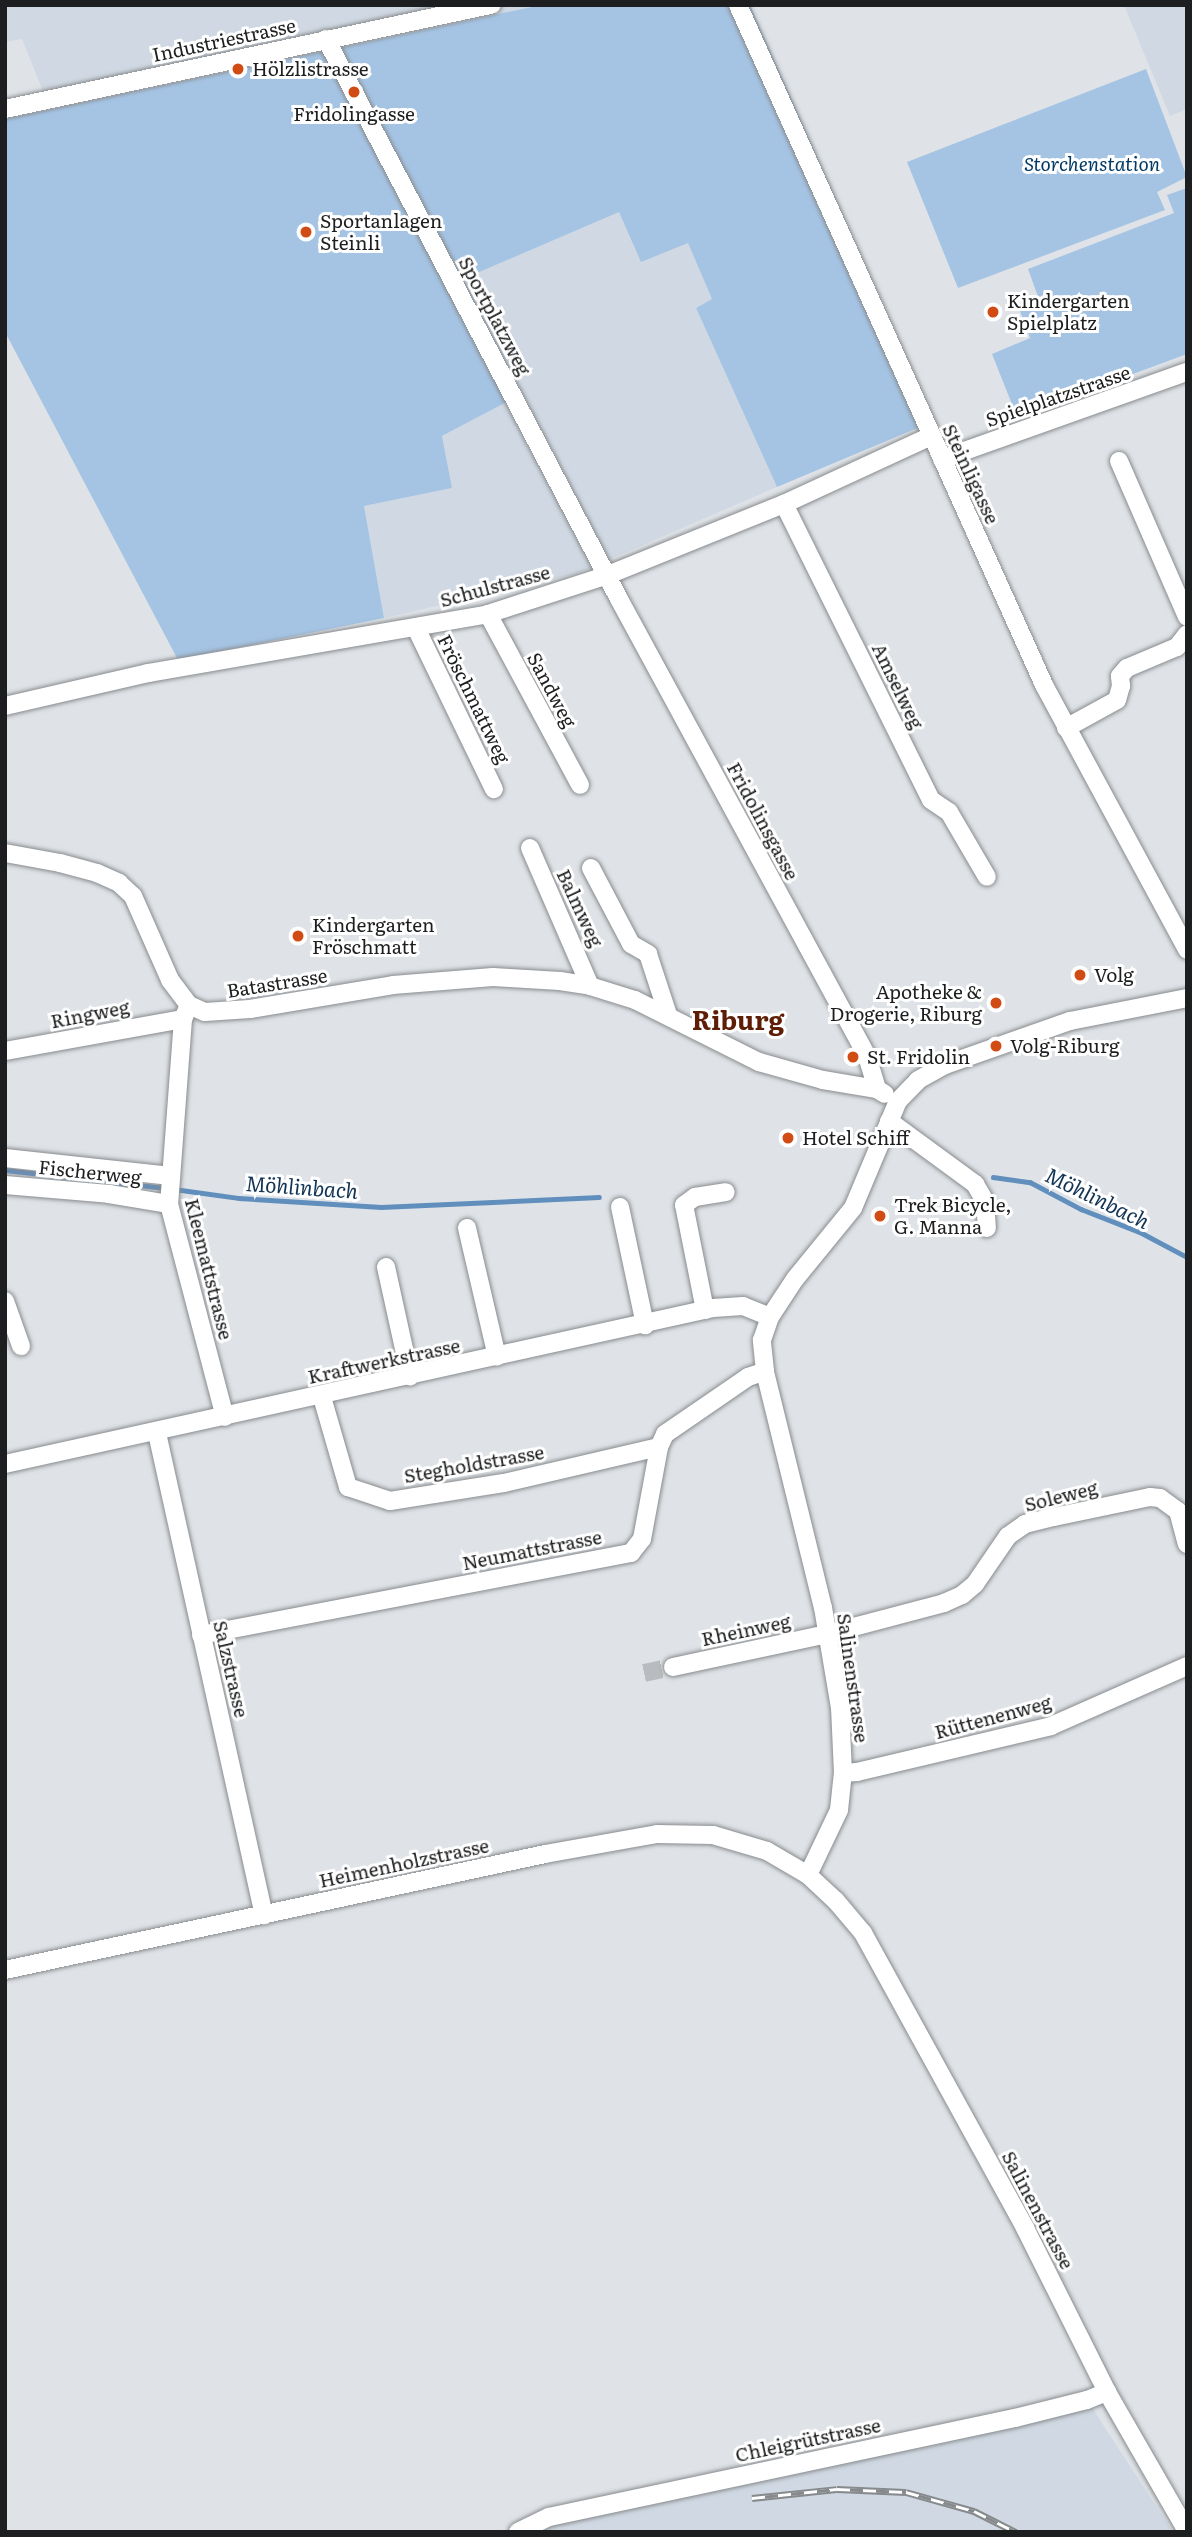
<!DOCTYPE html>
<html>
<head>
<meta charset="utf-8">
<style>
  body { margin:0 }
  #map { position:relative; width:1192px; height:2537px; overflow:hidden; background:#dfe3e7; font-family:Literata,serif }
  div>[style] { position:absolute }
  .built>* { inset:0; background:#d0d9e3 }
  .green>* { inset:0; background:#a5c4e4 }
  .stream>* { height:4.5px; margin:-2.25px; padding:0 2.25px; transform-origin:2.25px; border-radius:2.25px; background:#618fbd }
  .minor-tunnel>* { height:18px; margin-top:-9px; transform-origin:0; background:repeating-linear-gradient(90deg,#b8bcbf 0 18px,transparent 0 27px) }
  .roads { filter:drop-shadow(0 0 2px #888b8e) drop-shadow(0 0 2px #888b8e) }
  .minor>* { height:18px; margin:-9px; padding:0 9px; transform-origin:9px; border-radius:9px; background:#fff }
  .rail>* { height:7px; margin-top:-3.5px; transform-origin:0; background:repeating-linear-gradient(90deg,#fff 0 13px,#878a8c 0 26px); box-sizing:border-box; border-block:2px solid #878a8c }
  .dots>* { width:19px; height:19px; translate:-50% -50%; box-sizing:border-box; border:4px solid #fff; border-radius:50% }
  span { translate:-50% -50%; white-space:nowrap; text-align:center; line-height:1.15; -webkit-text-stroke:6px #fff; paint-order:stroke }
  .street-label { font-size:19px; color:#1d1e1f }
  .poi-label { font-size:19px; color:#1d1e1f }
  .left { translate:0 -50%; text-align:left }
  .right { translate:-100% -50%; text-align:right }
  .park-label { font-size:19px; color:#023a65; font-style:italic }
  .water-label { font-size:21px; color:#123555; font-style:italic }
  .district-label { font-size:26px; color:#5e1e05; font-weight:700 }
  .frame { position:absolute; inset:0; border:7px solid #1d1e1f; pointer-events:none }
</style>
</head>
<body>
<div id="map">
  <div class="built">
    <i style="clip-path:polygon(5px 5px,541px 5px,50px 109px,22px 39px,5px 42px)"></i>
    <i style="clip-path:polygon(1124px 5px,1187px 5px,1187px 109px,1170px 116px)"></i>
    <i style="clip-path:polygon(619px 211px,688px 242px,712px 299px,696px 308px,777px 487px,576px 574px,384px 618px,364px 506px,452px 488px,442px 436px,522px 394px,462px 279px)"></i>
    <i style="clip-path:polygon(1087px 2400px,1173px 2532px,518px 2532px)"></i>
  </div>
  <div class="green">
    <i style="clip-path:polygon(541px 5px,750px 5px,934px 421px,777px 487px,696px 308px,712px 299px,688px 243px,641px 262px,619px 212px,463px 279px,522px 394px,442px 436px,452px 488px,364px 506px,384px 618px,178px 660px,5px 332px,5px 119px)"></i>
    <i style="clip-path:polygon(1146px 69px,1187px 177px,1157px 192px,1165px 210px,958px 288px,907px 162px)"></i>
    <i style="clip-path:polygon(1187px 188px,1187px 354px,1017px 417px,992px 354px,1030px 338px,1020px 311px,1040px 302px,1028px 269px,1174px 213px,1167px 195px)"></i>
  </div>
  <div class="stream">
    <i style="left:5px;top:1170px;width:161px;rotate:6.4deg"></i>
    <i style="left:993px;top:1177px;width:37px;rotate:8deg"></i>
    <i style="left:1030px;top:1182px;width:58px;rotate:27.9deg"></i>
    <i style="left:1081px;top:1209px;width:63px;rotate:21.3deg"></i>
    <i style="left:1140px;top:1232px;width:53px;rotate:28deg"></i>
    <i style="left:174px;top:1189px;width:66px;rotate:7.9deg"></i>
    <i style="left:239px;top:1198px;width:142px;rotate:3.6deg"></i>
    <i style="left:381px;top:1207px;width:218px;rotate:-2.6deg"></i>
  </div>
  <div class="minor-tunnel">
    <i style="left:644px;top:1673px;width:30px;rotate:-12deg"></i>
  </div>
  <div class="roads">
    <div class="minor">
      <i style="left:738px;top:5px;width:746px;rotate:65.77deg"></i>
      <i style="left:1044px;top:685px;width:301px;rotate:61.6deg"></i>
      <i style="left:326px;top:39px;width:632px;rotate:62.38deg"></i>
      <i style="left:619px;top:599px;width:520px;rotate:61.51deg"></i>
      <i style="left:867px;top:1056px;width:34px;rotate:73deg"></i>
      <i style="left:5px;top:109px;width:498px;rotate:-12.1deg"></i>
      <i style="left:942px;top:459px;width:260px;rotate:-19.6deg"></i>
      <i style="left:1119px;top:461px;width:170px;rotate:66.4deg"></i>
      <i style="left:784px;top:504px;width:330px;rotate:63.6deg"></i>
      <i style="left:931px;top:800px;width:22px;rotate:34deg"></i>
      <i style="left:949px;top:812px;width:75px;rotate:59.7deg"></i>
      <i style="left:488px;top:614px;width:194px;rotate:61.7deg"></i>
      <i style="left:416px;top:628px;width:179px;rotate:64.2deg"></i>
      <i style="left:5px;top:706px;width:147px;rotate:-13deg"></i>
      <i style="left:148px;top:673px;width:345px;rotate:-9.8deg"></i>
      <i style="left:488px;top:614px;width:126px;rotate:-18deg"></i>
      <i style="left:608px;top:575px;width:190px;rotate:-22deg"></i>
      <i style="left:784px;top:504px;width:162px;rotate:-24.8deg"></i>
      <i style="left:1066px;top:728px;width:58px;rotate:-28.8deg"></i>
      <i style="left:1117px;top:700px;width:15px;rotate:-74deg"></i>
      <i style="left:1121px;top:686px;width:10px;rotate:-96deg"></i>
      <i style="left:1120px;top:676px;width:11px;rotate:-49deg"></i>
      <i style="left:1127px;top:668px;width:54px;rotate:-22.8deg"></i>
      <i style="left:1177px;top:647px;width:16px;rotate:-52deg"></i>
      <i style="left:530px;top:848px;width:150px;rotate:66.5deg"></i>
      <i style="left:5px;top:853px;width:56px;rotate:10.3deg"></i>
      <i style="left:60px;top:863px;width:38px;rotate:15deg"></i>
      <i style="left:97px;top:873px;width:24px;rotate:24deg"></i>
      <i style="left:119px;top:883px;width:19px;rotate:43deg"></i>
      <i style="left:133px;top:896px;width:92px;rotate:66.2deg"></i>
      <i style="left:170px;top:980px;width:31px;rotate:53deg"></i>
      <i style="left:189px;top:1005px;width:17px;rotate:24deg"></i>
      <i style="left:205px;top:1012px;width:45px;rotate:-3.8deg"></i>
      <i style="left:250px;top:1009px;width:145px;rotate:-9.5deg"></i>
      <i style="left:393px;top:985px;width:100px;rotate:-4.6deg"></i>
      <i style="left:493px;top:977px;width:67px;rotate:3.4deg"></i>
      <i style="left:560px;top:981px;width:30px;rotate:9deg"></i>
      <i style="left:590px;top:986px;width:47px;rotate:17.3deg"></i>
      <i style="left:635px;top:1000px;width:139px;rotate:26.6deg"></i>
      <i style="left:759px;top:1062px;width:66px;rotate:15.7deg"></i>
      <i style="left:823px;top:1080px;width:55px;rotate:9.5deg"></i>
      <i style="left:877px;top:1089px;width:9px;rotate:32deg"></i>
      <i style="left:591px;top:868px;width:86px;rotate:62.2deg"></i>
      <i style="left:631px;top:944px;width:20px;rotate:30deg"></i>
      <i style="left:648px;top:954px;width:64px;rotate:71.8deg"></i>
      <i style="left:189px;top:1005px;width:15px;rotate:113deg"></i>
      <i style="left:183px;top:1019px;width:186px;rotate:94.3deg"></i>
      <i style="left:169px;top:1204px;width:220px;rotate:75.3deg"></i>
      <i style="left:5px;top:1051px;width:181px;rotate:-10.2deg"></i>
      <i style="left:889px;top:1121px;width:107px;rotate:36.2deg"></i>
      <i style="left:975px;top:1184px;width:20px;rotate:60deg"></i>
      <i style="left:985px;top:1201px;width:27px;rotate:86deg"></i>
      <i style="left:5px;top:1158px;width:167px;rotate:6.2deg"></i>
      <i style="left:5px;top:1185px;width:104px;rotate:4.9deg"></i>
      <i style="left:109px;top:1194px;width:61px;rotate:9.5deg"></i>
      <i style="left:620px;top:1207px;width:121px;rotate:78deg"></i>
      <i style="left:467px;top:1228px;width:132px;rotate:76.9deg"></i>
      <i style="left:386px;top:1267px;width:112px;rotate:77.6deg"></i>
      <i style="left:5px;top:1301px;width:48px;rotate:70.4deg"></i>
      <i style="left:705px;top:1310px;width:107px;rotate:-101.3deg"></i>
      <i style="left:684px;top:1205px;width:14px;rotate:-36deg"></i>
      <i style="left:695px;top:1197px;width:31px;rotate:-9deg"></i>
      <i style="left:322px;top:1397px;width:94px;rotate:73.9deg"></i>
      <i style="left:348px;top:1487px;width:44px;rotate:18.4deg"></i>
      <i style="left:390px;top:1501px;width:115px;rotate:-9deg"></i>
      <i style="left:504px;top:1483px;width:159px;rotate:-13.1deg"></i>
      <i style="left:157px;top:1433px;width:494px;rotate:77.5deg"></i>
      <i style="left:5px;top:1464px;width:725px;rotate:-12.43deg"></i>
      <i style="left:713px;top:1308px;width:30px;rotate:-4deg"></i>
      <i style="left:743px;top:1306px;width:29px;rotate:22deg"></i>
      <i style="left:201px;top:1635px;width:438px;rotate:-10.8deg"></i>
      <i style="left:631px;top:1553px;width:18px;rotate:-52deg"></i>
      <i style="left:642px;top:1539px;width:94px;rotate:-79.5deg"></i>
      <i style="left:659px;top:1447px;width:14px;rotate:-65deg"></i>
      <i style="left:665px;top:1434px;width:101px;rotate:-34.5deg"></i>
      <i style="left:748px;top:1377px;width:18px;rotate:-19deg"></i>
      <i style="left:673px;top:1667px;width:157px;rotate:-12.1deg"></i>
      <i style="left:827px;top:1634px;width:121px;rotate:-14.8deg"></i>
      <i style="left:944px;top:1603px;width:20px;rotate:-24deg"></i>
      <i style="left:962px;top:1595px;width:17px;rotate:-40deg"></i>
      <i style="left:975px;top:1584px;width:58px;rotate:-55.5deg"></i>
      <i style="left:1008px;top:1536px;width:21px;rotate:-35deg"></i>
      <i style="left:1025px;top:1524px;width:30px;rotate:-14deg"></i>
      <i style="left:1054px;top:1517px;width:98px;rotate:-11.8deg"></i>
      <i style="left:1150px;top:1497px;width:10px;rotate:6deg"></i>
      <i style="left:1160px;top:1498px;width:22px;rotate:36deg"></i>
      <i style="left:1178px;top:1511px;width:34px;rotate:75deg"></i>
      <i style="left:843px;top:1773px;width:14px;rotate:-4deg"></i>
      <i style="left:857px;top:1772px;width:199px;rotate:-13.3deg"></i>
      <i style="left:1051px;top:1726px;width:149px;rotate:-23.8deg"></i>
      <i style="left:808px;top:1875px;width:72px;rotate:-64.5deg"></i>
      <i style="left:839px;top:1810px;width:37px;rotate:-84deg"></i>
      <i style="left:843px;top:1773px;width:65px;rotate:-92.6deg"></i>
      <i style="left:840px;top:1708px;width:101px;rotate:-99.6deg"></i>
      <i style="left:823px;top:1608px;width:244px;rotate:-103.8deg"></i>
      <i style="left:765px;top:1371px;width:31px;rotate:-96deg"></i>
      <i style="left:762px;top:1340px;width:24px;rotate:-71deg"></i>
      <i style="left:770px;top:1317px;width:45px;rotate:-56.7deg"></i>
      <i style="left:795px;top:1279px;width:92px;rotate:-50.8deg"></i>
      <i style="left:853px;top:1208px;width:116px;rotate:-67.2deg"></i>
      <i style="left:898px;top:1101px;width:29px;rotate:-46deg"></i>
      <i style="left:918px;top:1080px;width:31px;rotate:-29deg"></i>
      <i style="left:945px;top:1065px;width:133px;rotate:-19.4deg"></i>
      <i style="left:1070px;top:1021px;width:119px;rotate:-11.1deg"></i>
      <i style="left:5px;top:1970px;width:552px;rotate:-12.12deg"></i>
      <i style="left:545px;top:1854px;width:114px;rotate:-10.1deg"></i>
      <i style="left:657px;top:1834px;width:56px;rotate:1deg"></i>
      <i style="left:713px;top:1835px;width:56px;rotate:16.5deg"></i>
      <i style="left:767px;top:1851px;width:48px;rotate:30.3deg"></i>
      <i style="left:808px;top:1875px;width:38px;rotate:43deg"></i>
      <i style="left:836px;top:1901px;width:42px;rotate:49.8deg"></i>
      <i style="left:863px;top:1933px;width:337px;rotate:61.2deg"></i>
      <i style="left:1025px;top:2228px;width:183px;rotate:63.4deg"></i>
      <i style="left:1107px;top:2392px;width:160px;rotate:60.1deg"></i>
      <i style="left:518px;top:2532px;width:34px;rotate:-26deg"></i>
      <i style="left:549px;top:2517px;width:476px;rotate:-12deg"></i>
      <i style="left:1015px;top:2418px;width:74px;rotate:-14deg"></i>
      <i style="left:1087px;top:2400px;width:22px;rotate:-22deg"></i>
    </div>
  </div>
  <div class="rail">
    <i style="left:752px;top:2498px;width:85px;rotate:-6deg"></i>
    <i style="left:837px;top:2489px;width:69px;rotate:2.5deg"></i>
    <i style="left:906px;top:2492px;width:71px;rotate:15.6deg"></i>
    <i style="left:974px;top:2511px;width:47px;rotate:26.6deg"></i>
  </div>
  <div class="dots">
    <i style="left:238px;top:69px;background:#d14b14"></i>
    <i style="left:354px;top:92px;background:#d14b14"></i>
    <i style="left:306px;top:232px;background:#d14b14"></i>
    <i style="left:993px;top:312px;background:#d14b14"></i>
    <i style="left:298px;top:936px;background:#d14b14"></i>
    <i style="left:1080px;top:975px;background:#d14b14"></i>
    <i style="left:996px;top:1003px;background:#d14b14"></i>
    <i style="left:996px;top:1046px;background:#d14b14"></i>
    <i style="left:853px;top:1057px;background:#d14b14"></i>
    <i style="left:788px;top:1138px;background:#d14b14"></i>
    <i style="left:880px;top:1216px;background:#d14b14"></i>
  </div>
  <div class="street-label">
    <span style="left:224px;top:40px;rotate:-12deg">Industriestrasse</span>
    <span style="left:495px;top:316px;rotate:62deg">Sportplatzweg</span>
    <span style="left:1058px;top:396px;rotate:-19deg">Spielplatzstrasse</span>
    <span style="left:971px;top:474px;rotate:65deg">Steinligasse</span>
    <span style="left:495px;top:586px;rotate:-15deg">Schulstrasse</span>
    <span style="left:898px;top:686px;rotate:64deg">Amselweg</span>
    <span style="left:552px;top:690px;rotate:62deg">Sandweg</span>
    <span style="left:474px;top:699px;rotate:64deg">Fröschmattweg</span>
    <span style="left:763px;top:821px;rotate:62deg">Fridolinsgasse</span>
    <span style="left:580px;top:908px;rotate:65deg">Balmweg</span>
    <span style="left:277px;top:983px;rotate:-9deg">Batastrasse</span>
    <span style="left:90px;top:1014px;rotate:-11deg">Ringweg</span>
    <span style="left:90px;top:1172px;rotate:6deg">Fischerweg</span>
    <span style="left:209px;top:1269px;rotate:76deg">Kleemattstrasse</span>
    <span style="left:384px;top:1361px;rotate:-12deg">Kraftwerkstrasse</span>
    <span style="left:474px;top:1464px;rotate:-10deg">Stegholdstrasse</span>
    <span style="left:1061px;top:1496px;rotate:-14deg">Soleweg</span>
    <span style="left:532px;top:1550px;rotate:-11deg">Neumattstrasse</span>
    <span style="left:746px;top:1630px;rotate:-12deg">Rheinweg</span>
    <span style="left:231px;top:1669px;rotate:77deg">Salzstrasse</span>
    <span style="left:853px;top:1678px;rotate:82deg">Salinenstrasse</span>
    <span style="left:993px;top:1717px;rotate:-15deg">Rüttenenweg</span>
    <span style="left:404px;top:1863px;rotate:-12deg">Heimenholzstrasse</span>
    <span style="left:1038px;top:2210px;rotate:62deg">Salinenstrasse</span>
    <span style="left:808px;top:2440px;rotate:-12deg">Chleigrütstrasse</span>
  </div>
  <div class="poi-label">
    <span class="left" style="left:252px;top:69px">Hölzlistrasse</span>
    <span style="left:354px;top:114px">Fridolingasse</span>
    <span class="left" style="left:320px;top:232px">Sportanlagen<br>Steinli</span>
    <span class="left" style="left:1007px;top:312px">Kindergarten<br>Spielplatz</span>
    <span class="left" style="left:312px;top:936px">Kindergarten<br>Fröschmatt</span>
    <span class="left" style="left:1094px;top:975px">Volg</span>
    <span class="right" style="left:982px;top:1003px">Apotheke &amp;<br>Drogerie, Riburg</span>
    <span class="left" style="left:1010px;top:1046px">Volg-Riburg</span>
    <span class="left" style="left:867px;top:1057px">St. Fridolin</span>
    <span class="left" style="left:802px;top:1138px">Hotel Schiff</span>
    <span class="left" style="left:894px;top:1216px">Trek Bicycle,<br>G. Manna</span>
  </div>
  <div class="park-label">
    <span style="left:1092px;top:164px">Storchenstation</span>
  </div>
  <div class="water-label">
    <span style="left:302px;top:1186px;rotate:4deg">Möhlinbach</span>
    <span style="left:1098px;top:1197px;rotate:26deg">Möhlinbach</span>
  </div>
  <div class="district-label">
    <span style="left:738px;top:1019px">Riburg</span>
  </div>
  <div class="frame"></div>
</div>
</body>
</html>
